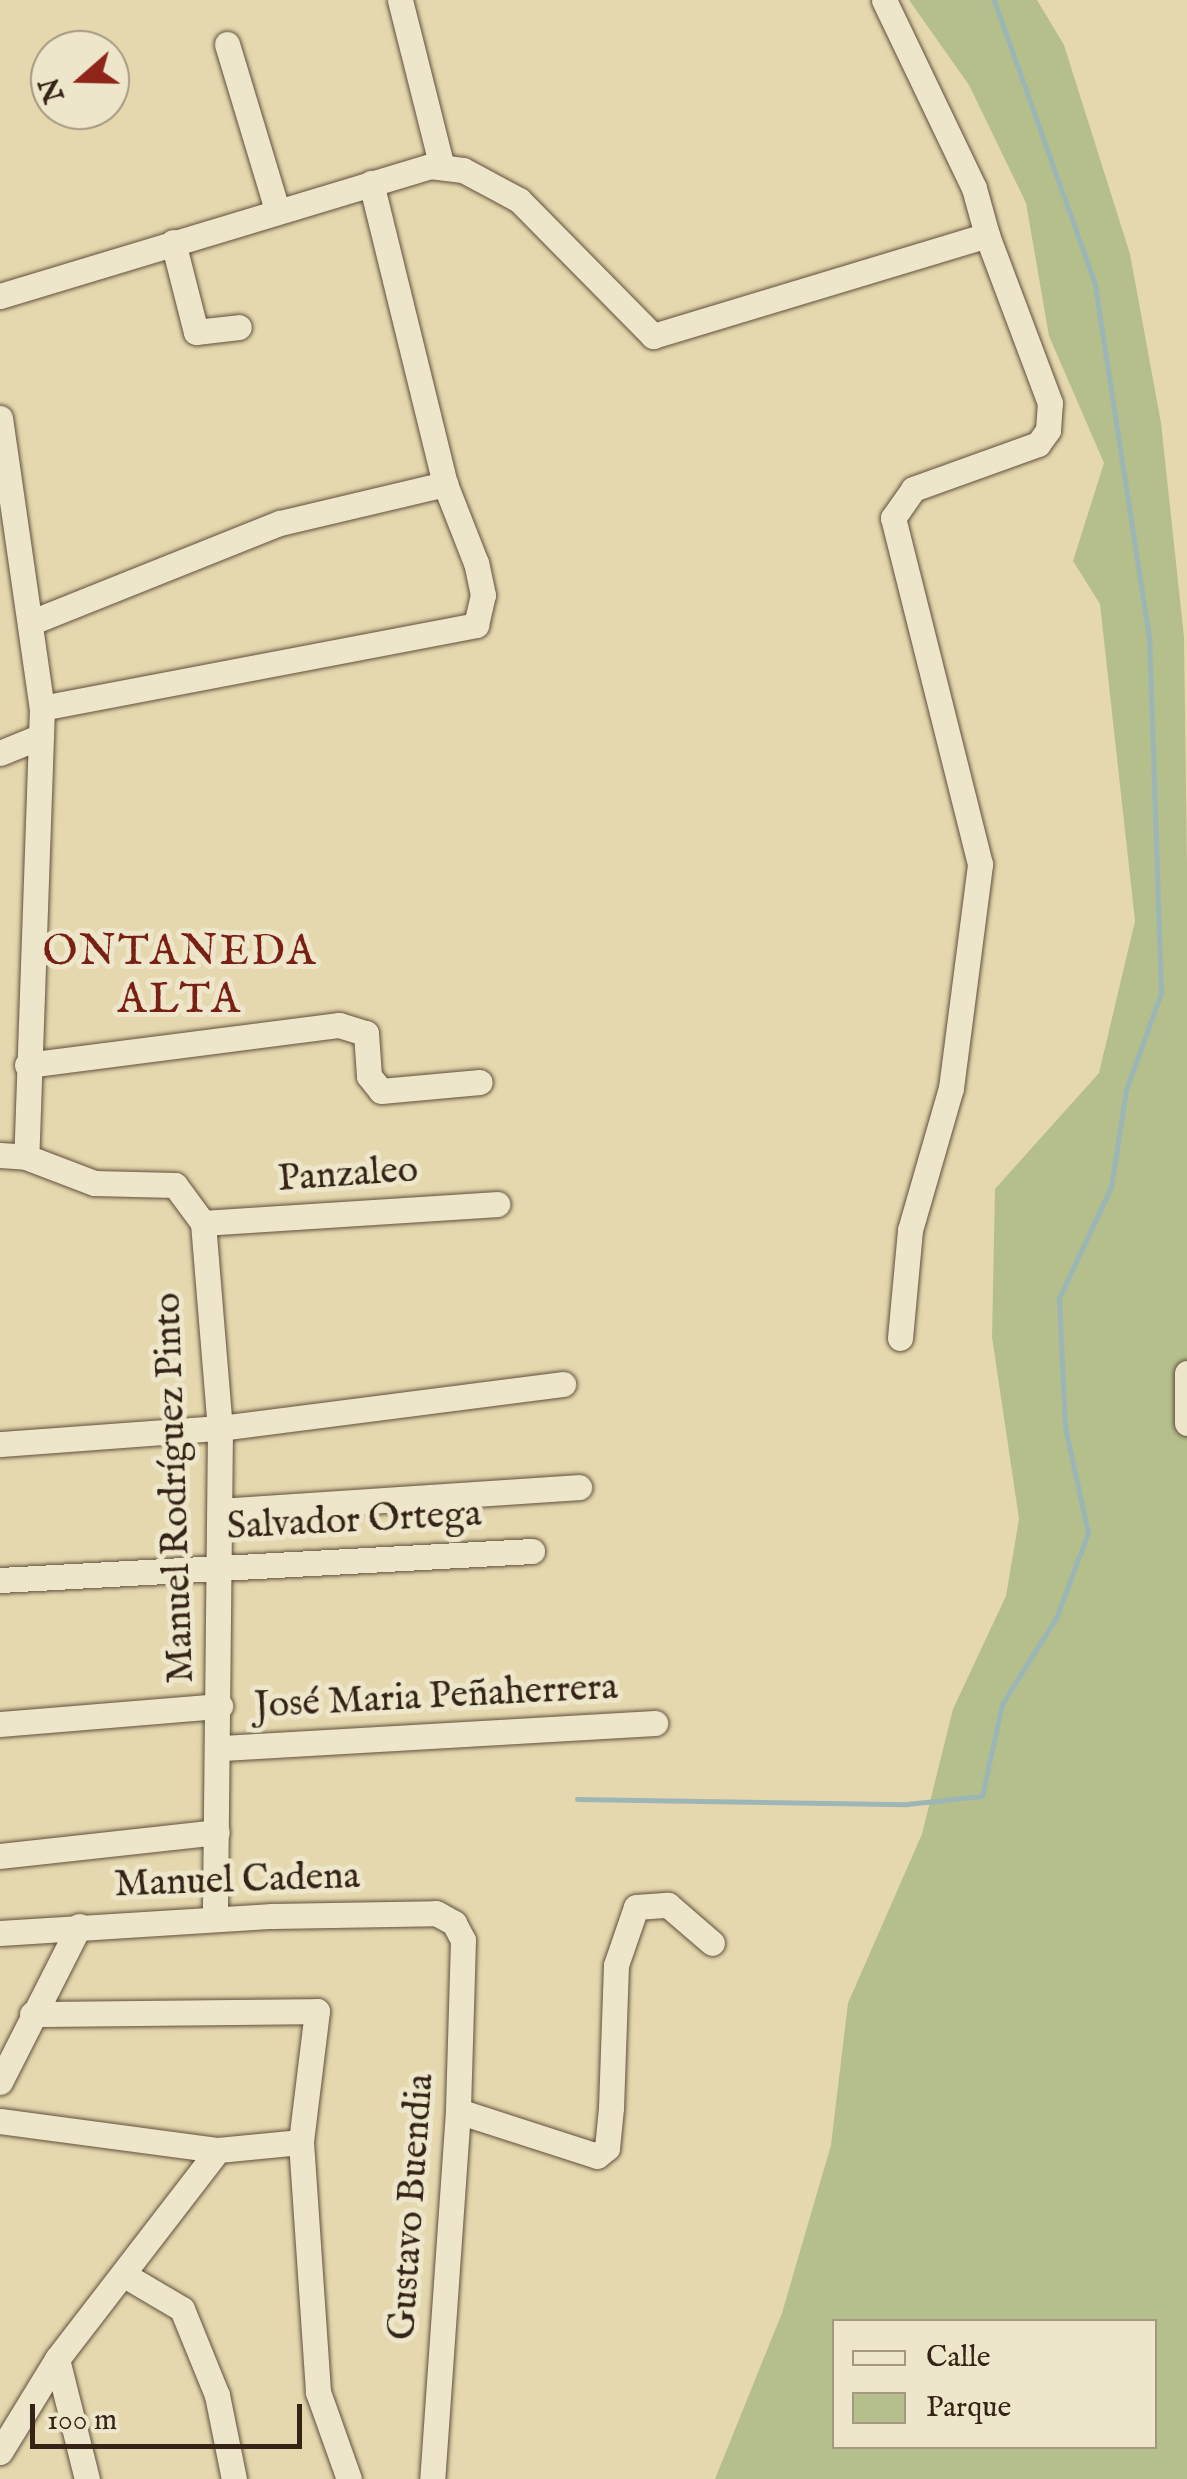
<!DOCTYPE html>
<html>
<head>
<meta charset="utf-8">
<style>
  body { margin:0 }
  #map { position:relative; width:1187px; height:2479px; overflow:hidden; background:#e5d8ae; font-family:"IM FELL English",serif }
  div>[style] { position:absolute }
  .green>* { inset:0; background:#b4bf8b }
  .stream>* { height:5px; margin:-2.5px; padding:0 2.5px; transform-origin:2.5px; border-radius:2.5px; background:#9cb6b6 }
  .roads { filter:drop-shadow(0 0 2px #60503c) drop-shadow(0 0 2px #60503c) }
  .minor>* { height:25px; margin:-12.5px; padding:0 12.5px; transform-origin:12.5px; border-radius:12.5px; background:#eee6ca }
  span { translate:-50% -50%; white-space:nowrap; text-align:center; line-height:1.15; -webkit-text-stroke:10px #eee6ca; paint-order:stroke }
  .street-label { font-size:38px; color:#342316 }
  .quarter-label { font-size:42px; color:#7a1f14; letter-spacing:2.5px }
  .legend { position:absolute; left:832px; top:2319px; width:325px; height:130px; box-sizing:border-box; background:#eee6ca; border:2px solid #a49882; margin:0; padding:12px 18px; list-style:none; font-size:30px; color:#342316 }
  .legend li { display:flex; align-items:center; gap:20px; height:50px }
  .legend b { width:50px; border:2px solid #a49882 }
  .north { position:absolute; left:30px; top:30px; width:100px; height:100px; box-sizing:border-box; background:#eee6ca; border:2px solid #a49882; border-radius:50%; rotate:250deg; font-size:28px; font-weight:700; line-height:40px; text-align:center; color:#342316 }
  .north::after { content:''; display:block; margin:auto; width:35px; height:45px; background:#8f2418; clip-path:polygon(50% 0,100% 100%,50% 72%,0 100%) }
  .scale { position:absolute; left:30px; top:2404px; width:272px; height:45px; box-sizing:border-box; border:5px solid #342316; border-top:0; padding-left:12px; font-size:30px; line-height:35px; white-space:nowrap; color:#342316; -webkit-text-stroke:8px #eee6ca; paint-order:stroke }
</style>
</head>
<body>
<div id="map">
  <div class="green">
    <i style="clip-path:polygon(evenodd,909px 0,1037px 0,1064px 45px,1130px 254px,1161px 423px,1184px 637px,1187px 868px,1187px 2479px,715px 2479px,782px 2313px,831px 2145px,848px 2003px,922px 1834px,953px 1709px,1006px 1596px,1019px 1519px,992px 1337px,995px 1189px,1099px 1073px,1135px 921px,1100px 604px,1073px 561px,1104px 463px,1049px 336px,1026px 203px,969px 85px,909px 0,834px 2322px,1154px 2322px,1154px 2446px,834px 2446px,834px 2322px)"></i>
  </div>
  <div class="stream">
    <i style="left:577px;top:1799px;width:330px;rotate:0.9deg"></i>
    <i style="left:907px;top:1804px;width:75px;rotate:-6.1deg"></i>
    <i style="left:982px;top:1796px;width:94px;rotate:-77.7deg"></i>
    <i style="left:1002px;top:1704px;width:102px;rotate:-57.9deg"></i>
    <i style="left:1056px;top:1618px;width:91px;rotate:-69.4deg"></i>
    <i style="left:1088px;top:1533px;width:108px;rotate:-102.2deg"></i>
    <i style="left:1065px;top:1427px;width:129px;rotate:-92.7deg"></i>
    <i style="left:1059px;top:1298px;width:123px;rotate:-64.9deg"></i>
    <i style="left:1111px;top:1187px;width:98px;rotate:-81.2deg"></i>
    <i style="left:1126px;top:1090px;width:103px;rotate:-70.2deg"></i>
    <i style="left:1161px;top:993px;width:355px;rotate:-91.9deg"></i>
    <i style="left:1149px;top:638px;width:358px;rotate:-98.7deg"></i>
    <i style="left:1095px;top:284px;width:301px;rotate:-109.6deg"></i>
  </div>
  <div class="roads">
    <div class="minor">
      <i style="left:400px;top:0;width:172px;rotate:75.9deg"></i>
      <i style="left:227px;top:44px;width:173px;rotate:73.2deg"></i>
      <i style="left:173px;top:242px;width:93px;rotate:75.7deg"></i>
      <i style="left:196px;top:332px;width:43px;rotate:-6.6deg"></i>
      <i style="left:0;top:296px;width:449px;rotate:-16.8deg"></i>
      <i style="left:430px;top:166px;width:33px;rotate:7deg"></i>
      <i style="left:463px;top:170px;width:64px;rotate:28.2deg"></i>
      <i style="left:519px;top:200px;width:191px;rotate:45.4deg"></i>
      <i style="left:653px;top:336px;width:349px;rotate:-16.8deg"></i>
      <i style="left:987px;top:235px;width:49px;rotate:-105.5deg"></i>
      <i style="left:974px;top:188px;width:208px;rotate:-115.6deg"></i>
      <i style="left:0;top:418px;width:293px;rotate:81.8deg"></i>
      <i style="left:42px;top:708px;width:449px;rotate:92deg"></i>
      <i style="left:26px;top:1157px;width:73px;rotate:20.9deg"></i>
      <i style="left:94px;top:1183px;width:81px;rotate:1.4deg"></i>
      <i style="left:175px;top:1185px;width:47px;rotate:53.6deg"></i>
      <i style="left:203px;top:1223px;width:206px;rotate:85.3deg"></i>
      <i style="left:220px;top:1428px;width:491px;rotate:90.6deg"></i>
      <i style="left:32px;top:622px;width:267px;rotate:-21.8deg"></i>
      <i style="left:280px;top:523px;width:170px;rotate:-13.3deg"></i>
      <i style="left:42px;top:708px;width:442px;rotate:-10.8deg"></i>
      <i style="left:476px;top:625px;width:31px;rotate:-77deg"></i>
      <i style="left:483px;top:595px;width:33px;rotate:-102deg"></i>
      <i style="left:476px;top:563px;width:85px;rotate:-111.4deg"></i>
      <i style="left:445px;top:484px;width:310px;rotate:-103.8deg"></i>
      <i style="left:0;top:753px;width:42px;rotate:-22.3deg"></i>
      <i style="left:27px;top:1065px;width:315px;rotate:-7.3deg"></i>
      <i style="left:339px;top:1025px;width:28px;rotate:17deg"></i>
      <i style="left:366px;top:1033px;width:43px;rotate:86deg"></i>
      <i style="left:369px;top:1076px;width:19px;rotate:51deg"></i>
      <i style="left:381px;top:1091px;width:99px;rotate:-5.2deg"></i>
      <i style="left:0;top:1155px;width:26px;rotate:4deg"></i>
      <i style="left:203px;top:1223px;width:295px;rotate:-3.7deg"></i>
      <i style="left:900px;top:1338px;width:108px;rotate:-84.7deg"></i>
      <i style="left:910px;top:1230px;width:148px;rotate:-73.9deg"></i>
      <i style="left:951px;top:1088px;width:226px;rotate:-82.6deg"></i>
      <i style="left:980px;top:864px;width:357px;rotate:-104.1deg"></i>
      <i style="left:893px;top:518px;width:35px;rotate:-55deg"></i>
      <i style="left:913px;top:489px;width:133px;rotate:-19.8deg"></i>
      <i style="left:1038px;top:444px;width:17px;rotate:-54deg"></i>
      <i style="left:1048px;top:430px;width:27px;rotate:-86deg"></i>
      <i style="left:1050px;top:403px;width:179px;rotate:-110.6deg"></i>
      <i style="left:1187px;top:1373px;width:50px;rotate:90deg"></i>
      <i style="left:0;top:1444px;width:221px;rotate:-4.2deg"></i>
      <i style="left:220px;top:1428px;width:346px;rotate:-7.3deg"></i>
      <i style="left:220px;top:1511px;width:360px;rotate:-3.8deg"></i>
      <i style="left:0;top:1580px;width:533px;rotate:-3.12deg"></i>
      <i style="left:0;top:1724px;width:221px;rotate:-4.7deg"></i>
      <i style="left:222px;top:1748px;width:434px;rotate:-3.3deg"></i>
      <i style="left:0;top:1856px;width:218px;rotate:-6.3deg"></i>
      <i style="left:0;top:1933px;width:273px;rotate:-3.6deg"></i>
      <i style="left:272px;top:1916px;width:164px;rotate:-1deg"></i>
      <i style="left:436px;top:1913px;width:21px;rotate:29deg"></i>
      <i style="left:454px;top:1923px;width:19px;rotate:62deg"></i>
      <i style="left:463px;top:1940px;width:171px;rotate:91.7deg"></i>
      <i style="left:458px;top:2111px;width:369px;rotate:94deg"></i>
      <i style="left:32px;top:2014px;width:285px;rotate:-0.6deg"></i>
      <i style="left:317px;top:2011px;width:132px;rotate:97deg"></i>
      <i style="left:301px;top:2142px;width:251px;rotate:86.1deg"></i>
      <i style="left:318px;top:2392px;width:92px;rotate:70.4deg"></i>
      <i style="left:0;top:2082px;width:175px;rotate:-63.1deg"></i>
      <i style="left:458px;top:2111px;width:146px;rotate:17.9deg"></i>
      <i style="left:597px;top:2156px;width:13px;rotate:-39deg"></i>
      <i style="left:607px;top:2148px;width:40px;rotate:-84.3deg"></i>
      <i style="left:611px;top:2108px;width:143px;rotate:-88deg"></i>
      <i style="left:616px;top:1965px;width:61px;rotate:-71deg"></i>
      <i style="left:636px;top:1907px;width:32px;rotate:-4deg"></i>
      <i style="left:668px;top:1905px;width:58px;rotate:40.8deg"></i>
      <i style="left:0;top:2121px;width:220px;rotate:7.6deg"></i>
      <i style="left:218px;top:2150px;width:83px;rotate:-5.5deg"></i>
      <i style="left:126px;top:2276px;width:65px;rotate:30.5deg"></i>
      <i style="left:182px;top:2309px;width:93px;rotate:67.9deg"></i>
      <i style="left:217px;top:2395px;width:86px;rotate:78.6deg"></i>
      <i style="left:57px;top:2359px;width:124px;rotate:76deg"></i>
      <i style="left:0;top:2452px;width:109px;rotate:-58.5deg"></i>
      <i style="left:57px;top:2359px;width:264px;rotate:-52.4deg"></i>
    </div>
  </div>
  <div class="street-label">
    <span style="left:348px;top:1176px;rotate:-4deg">Panzaleo</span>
    <span style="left:176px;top:1488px;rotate:-92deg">Manuel Rodríguez Pinto</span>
    <span style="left:354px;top:1522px;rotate:-3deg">Salvador Ortega</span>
    <span style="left:436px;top:1698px;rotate:-3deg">José Maria Peñaherrera</span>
    <span style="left:237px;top:1882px;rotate:-2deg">Manuel Cadena</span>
    <span style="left:413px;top:2207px;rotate:-86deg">Gustavo Buendia</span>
  </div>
  <div class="quarter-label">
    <span style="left:180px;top:977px">ONTANEDA<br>ALTA</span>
  </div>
  <ul class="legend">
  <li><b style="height:12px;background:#eee6ca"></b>Calle</li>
  <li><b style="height:28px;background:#b4bf8b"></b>Parque</li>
  </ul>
  <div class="north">N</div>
  <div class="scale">100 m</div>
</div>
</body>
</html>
